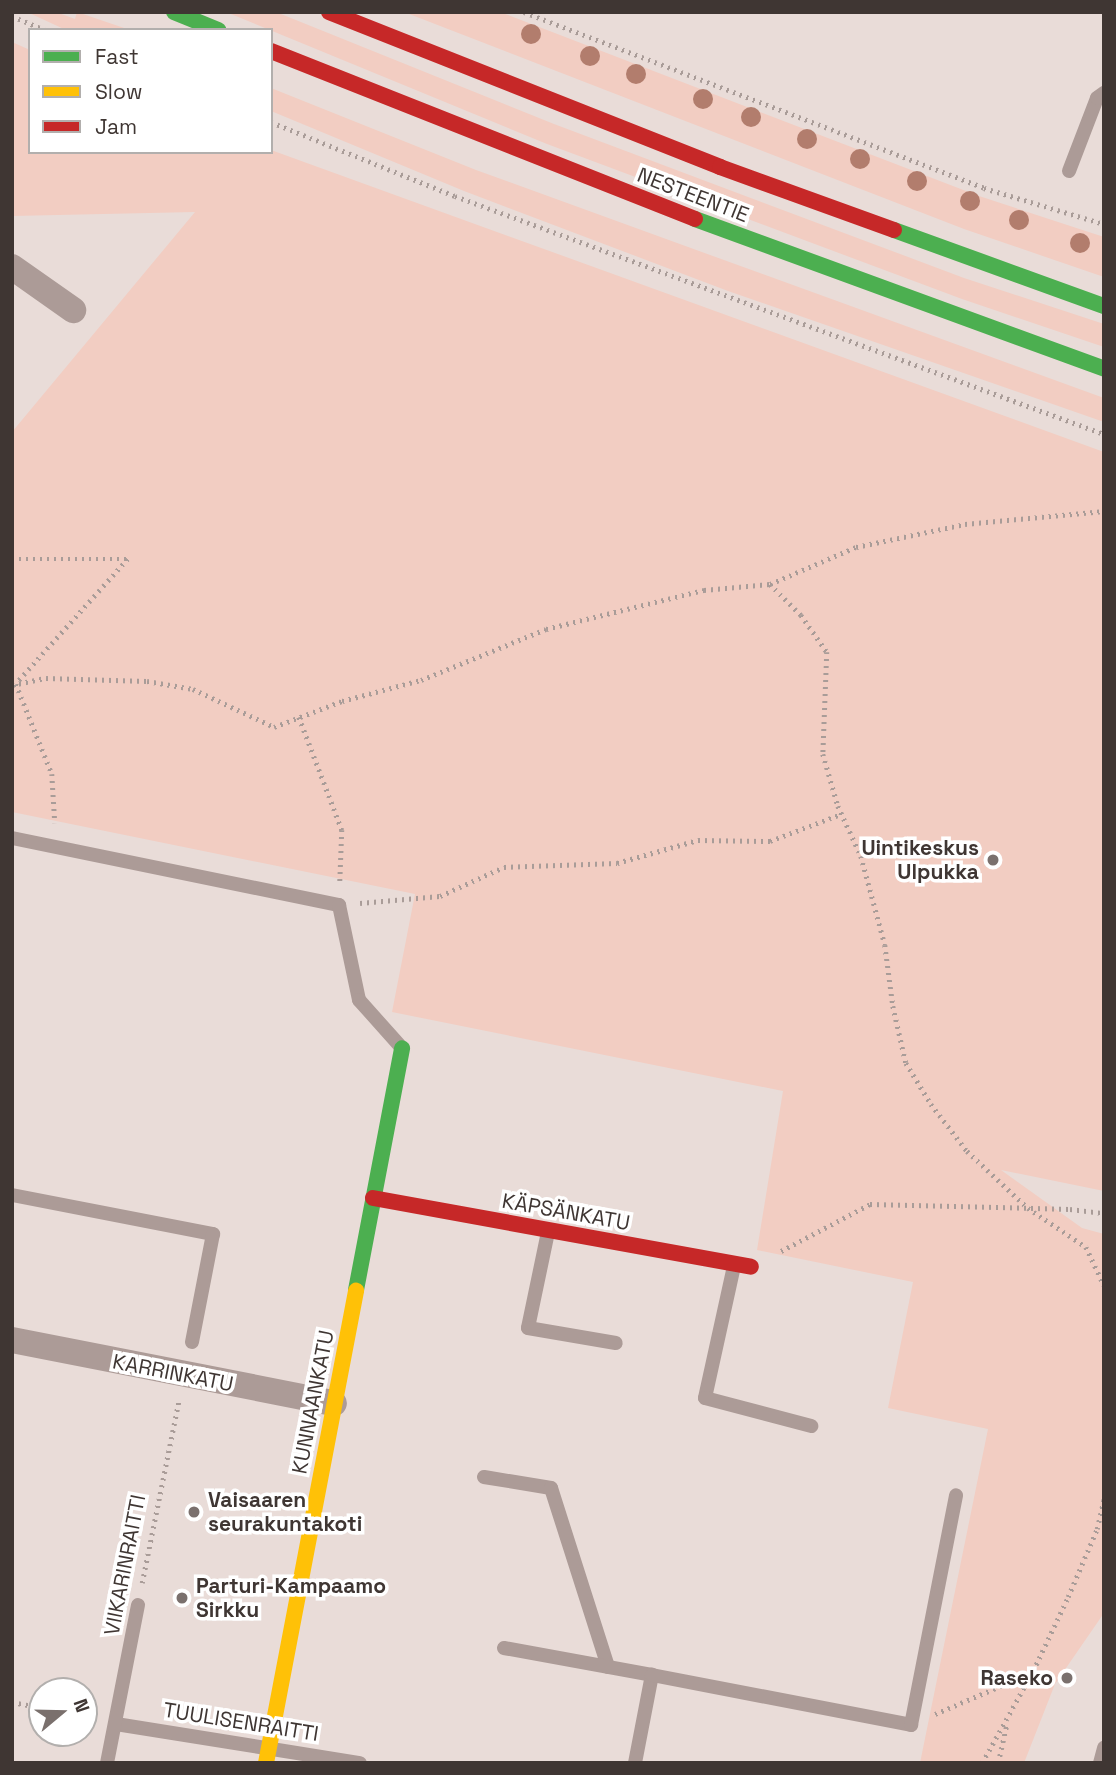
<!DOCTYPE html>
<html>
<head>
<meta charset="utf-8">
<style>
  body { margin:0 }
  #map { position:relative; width:1116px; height:1775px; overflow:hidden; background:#e9dcd8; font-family:"Space Grotesk",sans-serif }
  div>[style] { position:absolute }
  .green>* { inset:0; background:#f2cdc2 }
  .path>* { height:4.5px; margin-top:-2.25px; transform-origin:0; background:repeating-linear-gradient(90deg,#a99c98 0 2px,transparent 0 7px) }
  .lane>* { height:14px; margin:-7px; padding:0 7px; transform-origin:7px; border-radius:7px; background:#ac9b97 }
  .street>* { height:26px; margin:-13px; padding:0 13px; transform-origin:13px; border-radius:13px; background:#ac9b97 }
  .fast>* { height:16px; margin:-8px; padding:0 8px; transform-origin:8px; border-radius:8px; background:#4caf50 }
  .slow>* { height:16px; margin:-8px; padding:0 8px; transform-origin:8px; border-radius:8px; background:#ffc107 }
  .jam>* { height:16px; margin:-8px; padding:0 8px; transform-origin:8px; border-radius:8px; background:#c62828 }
  .trees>* { width:20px; height:20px; margin:-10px; border-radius:50%; background:#b27d6d }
  .dots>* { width:19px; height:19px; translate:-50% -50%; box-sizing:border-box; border:4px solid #fff; border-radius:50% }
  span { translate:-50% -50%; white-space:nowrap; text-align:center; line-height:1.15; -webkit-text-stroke:7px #fff; paint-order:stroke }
  .street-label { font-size:21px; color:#3f3633 }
  .poi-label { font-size:21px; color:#3f3633; font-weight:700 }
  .right { translate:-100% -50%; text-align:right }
  .left { translate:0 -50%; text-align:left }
  .frame { position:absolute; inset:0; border:14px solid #3f3633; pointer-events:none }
  .legend { position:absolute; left:28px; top:28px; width:245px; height:126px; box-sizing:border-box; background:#fff; border:2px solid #b2afad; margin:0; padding:9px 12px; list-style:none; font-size:21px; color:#3f3633 }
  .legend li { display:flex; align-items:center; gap:14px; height:35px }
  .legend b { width:35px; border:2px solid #b2afad }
  .north { position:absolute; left:28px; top:1677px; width:70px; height:70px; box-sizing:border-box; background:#fff; border:2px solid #b2afad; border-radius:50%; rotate:71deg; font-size:19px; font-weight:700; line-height:28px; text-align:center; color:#3f3633 }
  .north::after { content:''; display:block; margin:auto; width:24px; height:32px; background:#7a706d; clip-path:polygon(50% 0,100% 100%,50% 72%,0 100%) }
</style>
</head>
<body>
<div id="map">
  <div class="green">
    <i style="clip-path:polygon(27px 12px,56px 12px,75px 19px,77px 12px,130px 30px,66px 30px)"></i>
    <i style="clip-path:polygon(226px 12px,276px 12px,554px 124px,964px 278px,1104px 324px,1104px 347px,962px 299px,547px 144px)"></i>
    <i style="clip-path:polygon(404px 12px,500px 12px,979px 196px,1104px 237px,1104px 277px,964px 229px)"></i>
    <i style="clip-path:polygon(12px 42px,30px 50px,30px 152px,271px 152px,271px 150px,1104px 452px,1104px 1191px,1001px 1170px,1082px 1228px,1104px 1234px,1104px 1613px,1055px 1684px,1024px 1763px,920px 1763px,988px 1429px,888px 1408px,913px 1282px,757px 1250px,783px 1091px,392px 1012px,415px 894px,12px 812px,12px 432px,195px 212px,12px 216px)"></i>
    <i style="clip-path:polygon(271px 88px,476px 170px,1104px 398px,1104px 422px,728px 291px,464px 191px,271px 111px)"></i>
  </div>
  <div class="path">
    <i style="left:524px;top:12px;width:493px;rotate:20.9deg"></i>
    <i style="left:984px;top:188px;width:125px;rotate:16.7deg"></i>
    <i style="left:12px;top:16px;width:36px;rotate:23deg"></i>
    <i style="left:271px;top:122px;width:198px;rotate:21.9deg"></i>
    <i style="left:455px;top:196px;width:691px;rotate:20.14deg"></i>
    <i style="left:12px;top:559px;width:116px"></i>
    <i style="left:128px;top:559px;width:168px;rotate:131.9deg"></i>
    <i style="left:16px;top:684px;width:97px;rotate:68.2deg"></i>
    <i style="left:52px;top:774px;width:49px;rotate:86.5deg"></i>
    <i style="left:770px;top:584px;width:94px;rotate:-23.3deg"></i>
    <i style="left:856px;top:547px;width:111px;rotate:-11.9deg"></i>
    <i style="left:965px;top:524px;width:140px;rotate:-5.3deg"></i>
    <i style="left:12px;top:685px;width:35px;rotate:-12deg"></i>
    <i style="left:46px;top:678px;width:101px;rotate:1.7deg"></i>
    <i style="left:147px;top:681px;width:47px;rotate:9.9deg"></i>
    <i style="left:193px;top:689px;width:89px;rotate:25.1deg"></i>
    <i style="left:274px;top:727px;width:73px;rotate:-20.9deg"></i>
    <i style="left:342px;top:701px;width:82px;rotate:-14.9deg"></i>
    <i style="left:421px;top:680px;width:135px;rotate:-22.2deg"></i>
    <i style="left:546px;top:629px;width:163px;rotate:-13.9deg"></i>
    <i style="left:704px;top:590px;width:66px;rotate:-5.2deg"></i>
    <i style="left:770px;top:584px;width:44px;rotate:45deg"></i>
    <i style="left:801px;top:615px;width:45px;rotate:54.9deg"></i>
    <i style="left:827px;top:652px;width:102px;rotate:92.2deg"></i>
    <i style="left:823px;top:754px;width:54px;rotate:73.9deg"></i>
    <i style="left:838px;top:806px;width:55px;rotate:65.3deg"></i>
    <i style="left:861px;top:856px;width:92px;rotate:74.9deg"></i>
    <i style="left:885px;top:945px;width:62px;rotate:82.5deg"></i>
    <i style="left:893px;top:1006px;width:58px;rotate:77.2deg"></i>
    <i style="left:906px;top:1063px;width:48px;rotate:58.6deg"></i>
    <i style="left:931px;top:1104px;width:59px;rotate:52.5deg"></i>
    <i style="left:967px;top:1151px;width:83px;rotate:43.1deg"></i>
    <i style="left:1028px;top:1208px;width:70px;rotate:33.9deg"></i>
    <i style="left:1086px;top:1247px;width:42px;rotate:64.7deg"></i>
    <i style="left:299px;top:717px;width:121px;rotate:69.2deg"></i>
    <i style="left:342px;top:830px;width:52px;rotate:92.2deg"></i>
    <i style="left:360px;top:903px;width:80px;rotate:-5deg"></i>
    <i style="left:440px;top:896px;width:70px;rotate:-24.4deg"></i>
    <i style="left:504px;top:867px;width:113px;rotate:-2deg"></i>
    <i style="left:617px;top:863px;width:84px;rotate:-15.9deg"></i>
    <i style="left:698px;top:840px;width:72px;rotate:0.8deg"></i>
    <i style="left:770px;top:841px;width:76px;rotate:-20.8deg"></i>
    <i style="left:781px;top:1251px;width:101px;rotate:-27.8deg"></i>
    <i style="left:870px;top:1204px;width:200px;rotate:1.4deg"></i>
    <i style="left:1070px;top:1209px;width:34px;rotate:7deg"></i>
    <i style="left:142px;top:1583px;width:187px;rotate:-78.6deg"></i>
    <i style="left:12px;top:1702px;width:31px;rotate:11deg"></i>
    <i style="left:935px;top:1714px;width:107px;rotate:-23.2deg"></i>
    <i style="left:84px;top:1717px;width:10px;rotate:11deg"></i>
    <i style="left:982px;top:1763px;width:105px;rotate:-61deg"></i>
    <i style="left:1033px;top:1671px;width:82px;rotate:-64.7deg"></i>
    <i style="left:1068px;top:1597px;width:74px;rotate:-66.9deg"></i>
    <i style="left:1097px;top:1529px;width:31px;rotate:-77deg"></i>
    <i style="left:998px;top:1763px;width:41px;rotate:-77.3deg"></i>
  </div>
  <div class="lane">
    <i style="left:1069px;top:171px;width:78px;rotate:-69deg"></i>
    <i style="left:1097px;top:98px;width:9px;rotate:-36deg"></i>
    <i style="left:12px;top:838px;width:334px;rotate:11.6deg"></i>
    <i style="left:339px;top:905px;width:97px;rotate:78.1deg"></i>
    <i style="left:359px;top:1000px;width:63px;rotate:48.2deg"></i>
    <i style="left:12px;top:1195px;width:205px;rotate:11deg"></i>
    <i style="left:213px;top:1234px;width:110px;rotate:101deg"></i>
    <i style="left:548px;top:1232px;width:98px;rotate:101.8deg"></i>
    <i style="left:528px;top:1328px;width:89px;rotate:9.7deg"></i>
    <i style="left:734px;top:1266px;width:135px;rotate:102.4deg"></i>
    <i style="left:705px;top:1398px;width:110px;rotate:14.8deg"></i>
    <i style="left:484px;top:1477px;width:68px;rotate:9.3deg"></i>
    <i style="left:551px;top:1488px;width:188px;rotate:72.3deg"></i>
    <i style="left:504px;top:1648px;width:150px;rotate:10.3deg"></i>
    <i style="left:116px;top:1724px;width:247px;rotate:9.1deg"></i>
    <i style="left:107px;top:1763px;width:161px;rotate:-78.9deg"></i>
    <i style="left:635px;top:1763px;width:90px;rotate:-79.1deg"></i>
    <i style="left:652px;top:1675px;width:264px;rotate:10.9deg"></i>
    <i style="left:911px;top:1725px;width:234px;rotate:-78.9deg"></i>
    <i style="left:1100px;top:1763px;width:16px;rotate:-75deg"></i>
  </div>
  <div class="street">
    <i style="left:12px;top:267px;width:75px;rotate:35.2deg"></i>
    <i style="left:12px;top:1340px;width:328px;rotate:11.1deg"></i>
  </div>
  <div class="fast">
    <i style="left:174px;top:12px;width:48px;rotate:22.2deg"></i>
    <i style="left:695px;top:219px;width:436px;rotate:20.1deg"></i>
    <i style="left:894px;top:230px;width:223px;rotate:19.9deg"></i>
    <i style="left:356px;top:1290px;width:246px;rotate:-79.2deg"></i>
  </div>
  <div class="slow">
    <i style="left:266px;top:1763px;width:481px;rotate:-79.2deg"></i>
  </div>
  <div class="jam">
    <i style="left:329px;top:12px;width:421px;rotate:21.6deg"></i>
    <i style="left:720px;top:167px;width:185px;rotate:19.9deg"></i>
    <i style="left:271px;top:51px;width:456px;rotate:21.6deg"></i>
    <i style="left:373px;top:1198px;width:384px;rotate:10.3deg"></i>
  </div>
  <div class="trees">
    <i style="left:531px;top:34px"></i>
    <i style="left:590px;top:56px"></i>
    <i style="left:636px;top:74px"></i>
    <i style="left:703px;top:99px"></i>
    <i style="left:751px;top:117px"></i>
    <i style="left:807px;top:139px"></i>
    <i style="left:860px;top:159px"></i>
    <i style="left:917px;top:181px"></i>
    <i style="left:970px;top:201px"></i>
    <i style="left:1019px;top:220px"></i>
    <i style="left:1080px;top:243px"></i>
  </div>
  <div class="dots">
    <i style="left:993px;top:860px;background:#7a706d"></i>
    <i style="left:194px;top:1512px;background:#7a706d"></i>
    <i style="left:182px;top:1598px;background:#7a706d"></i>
    <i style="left:1067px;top:1678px;background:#7a706d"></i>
  </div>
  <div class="street-label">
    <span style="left:693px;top:195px;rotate:21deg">NESTEENTIE</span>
    <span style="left:566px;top:1212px;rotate:10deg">KÄPSÄNKATU</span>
    <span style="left:173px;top:1373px;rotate:11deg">KARRINKATU</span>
    <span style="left:313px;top:1402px;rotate:-79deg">KUNNAANKATU</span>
    <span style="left:125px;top:1565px;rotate:-79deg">VIIKARINRAITTI</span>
    <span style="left:241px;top:1722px;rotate:9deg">TUULISENRAITTI</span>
  </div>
  <div class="poi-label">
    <span class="right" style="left:979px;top:860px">Uintikeskus<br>Ulpukka</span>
    <span class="left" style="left:208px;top:1512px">Vaisaaren<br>seurakuntakoti</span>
    <span class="left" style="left:196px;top:1598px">Parturi-Kampaamo<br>Sirkku</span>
    <span class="right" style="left:1053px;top:1678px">Raseko</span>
  </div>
  <div class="frame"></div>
  <ul class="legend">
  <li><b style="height:9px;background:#4caf50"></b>Fast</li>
  <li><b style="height:9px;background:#ffc107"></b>Slow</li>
  <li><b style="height:9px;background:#c62828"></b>Jam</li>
  </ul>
  <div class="north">N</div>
</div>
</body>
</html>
